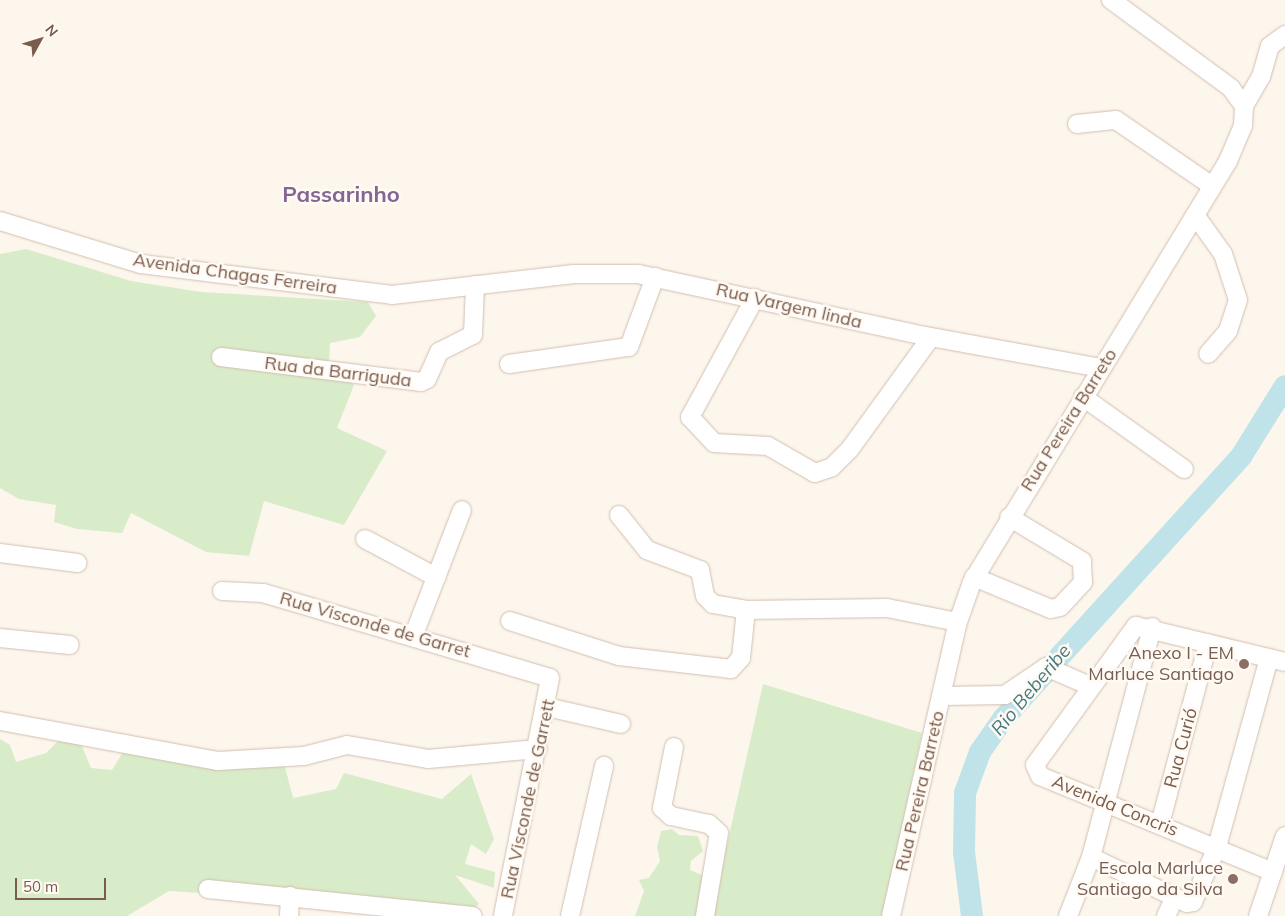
<!DOCTYPE html>
<html>
<head>
<meta charset="utf-8">
<style>
  body { margin:0 }
  #map { position:relative; width:1285px; height:916px; overflow:hidden; background:#fdf6ec; font-family:Mulish,sans-serif }
  div>[style] { position:absolute }
  .green>* { inset:0; background:#d8ecc9 }
  .river>* { height:22px; margin:-11px; padding:0 11px; transform-origin:11px; border-radius:11px; background:#bfe3e8 }
  .roads { filter:drop-shadow(0 0 1px #d1beb0) drop-shadow(0 0 1px #d1beb0) }
  .minor>* { height:18px; margin:-9px; padding:0 9px; transform-origin:9px; border-radius:9px; background:#fff }
  .dots>* { width:14px; height:14px; translate:-50% -50%; box-sizing:border-box; border:2px solid #fffaf3; border-radius:50% }
  span { translate:-50% -50%; white-space:nowrap; text-align:center; line-height:1.15; -webkit-text-stroke:5px #fffaf3; paint-order:stroke }
  .street-label { font-size:18px; color:#7a5c4d }
  .education-label { font-size:18px; color:#785e54 }
  .right { translate:-100% -50%; text-align:right }
  .water-label { font-size:19px; color:#437c86; font-style:italic }
  .district-label { font-size:22px; color:#846695; font-weight:700 }
  .north { position:absolute; left:15px; top:15px; width:50px; height:50px; -webkit-text-stroke:4px #fffaf3; paint-order:stroke; rotate:51deg; font-size:14px; font-weight:700; line-height:20px; text-align:center; color:#7a5c4d }
  .north::after { content:''; display:block; margin:auto; width:18px; height:22px; background:#7a5c4d; clip-path:polygon(50% 0,100% 100%,50% 72%,0 100%) }
  .scale { position:absolute; left:15px; top:878px; width:91px; height:22px; box-sizing:border-box; border:2px solid #7a5c4d; border-top:0; padding-left:6px; font-size:15px; line-height:18px; white-space:nowrap; color:#7a5c4d; -webkit-text-stroke:4px #fffaf3; paint-order:stroke }
</style>
</head>
<body>
<div id="map">
  <div class="green">
    <i style="clip-path:polygon(26px 249px,131px 281px,201px 292px,368px 302px,376px 316px,360px 337px,330px 343px,329px 362px,354px 385px,337px 428px,387px 451px,344px 525px,264px 501px,249px 556px,206px 552px,131px 513px,122px 533px,77px 529px,54px 522px,56px 505px,19px 499px,0 488px,0 254px)"></i>
    <i style="clip-path:polygon(763px 684px,922px 733px,883px 916px,711px 916px)"></i>
    <i style="clip-path:polygon(61px 738px,81px 744px,91px 768px,112px 770px,123px 752px,224px 767px,284px 763px,293px 798px,336px 789px,344px 773px,442px 799px,471px 774px,494px 839px,486px 854px,471px 844px,465px 864px,495px 872px,494px 888px,455px 875px,479px 904px,470px 910px,169px 891px,127px 916px,0 916px,0 739px,10px 745px,16px 762px,46px 753px)"></i>
    <i style="clip-path:polygon(672px 829px,679px 835px,698px 836px,703px 851px,691px 861px,690px 870px,709px 878px,701px 916px,635px 916px,644px 891px,639px 880px,649px 878px,660px 861px,657px 847px,661px 831px)"></i>
  </div>
  <div class="river">
    <i style="left:972px;top:916px;width:64px;rotate:-97.1deg"></i>
    <i style="left:964px;top:852px;width:59px;rotate:-89deg"></i>
    <i style="left:965px;top:793px;width:44px;rotate:-69.9deg"></i>
    <i style="left:980px;top:752px;width:40px;rotate:-55.1deg"></i>
    <i style="left:1003px;top:719px;width:356px;rotate:-47.8deg"></i>
    <i style="left:1242px;top:455px;width:81px;rotate:-58.1deg"></i>
  </div>
  <div class="roads">
    <div class="minor">
      <i style="left:1244px;top:106px;width:34px;rotate:-60deg"></i>
      <i style="left:1261px;top:77px;width:32px;rotate:-74deg"></i>
      <i style="left:1270px;top:46px;width:19px;rotate:-36deg"></i>
      <i style="left:1077px;top:124px;width:39px;rotate:-6deg"></i>
      <i style="left:1116px;top:120px;width:116px;rotate:34.5deg"></i>
      <i style="left:1195px;top:215px;width:48px;rotate:54.3deg"></i>
      <i style="left:1223px;top:254px;width:48px;rotate:71.9deg"></i>
      <i style="left:1238px;top:300px;width:33px;rotate:108deg"></i>
      <i style="left:1228px;top:331px;width:30px;rotate:131deg"></i>
      <i style="left:0;top:221px;width:147px;rotate:17deg"></i>
      <i style="left:141px;top:264px;width:253px;rotate:7deg"></i>
      <i style="left:392px;top:295px;width:183px;rotate:-6.6deg"></i>
      <i style="left:574px;top:274px;width:64px"></i>
      <i style="left:638px;top:274px;width:294px;rotate:12.2deg"></i>
      <i style="left:925px;top:336px;width:179px;rotate:10.3deg"></i>
      <i style="left:755px;top:298px;width:136px;rotate:118.6deg"></i>
      <i style="left:690px;top:417px;width:35px;rotate:47deg"></i>
      <i style="left:714px;top:443px;width:54px;rotate:3.2deg"></i>
      <i style="left:768px;top:446px;width:54px;rotate:29.9deg"></i>
      <i style="left:815px;top:473px;width:18px;rotate:-19deg"></i>
      <i style="left:832px;top:467px;width:25px;rotate:-45deg"></i>
      <i style="left:850px;top:449px;width:138px;rotate:-54.1deg"></i>
      <i style="left:221px;top:357px;width:202px;rotate:7.1deg"></i>
      <i style="left:421px;top:382px;width:7px;rotate:-27deg"></i>
      <i style="left:427px;top:379px;width:30px;rotate:-66deg"></i>
      <i style="left:439px;top:352px;width:38px;rotate:-27deg"></i>
      <i style="left:473px;top:335px;width:50px;rotate:-87.7deg"></i>
      <i style="left:509px;top:364px;width:121px;rotate:-8.1deg"></i>
      <i style="left:629px;top:347px;width:75px;rotate:-69.6deg"></i>
      <i style="left:1083px;top:397px;width:124px;rotate:35.5deg"></i>
      <i style="left:619px;top:515px;width:45px;rotate:51.3deg"></i>
      <i style="left:647px;top:550px;width:57px;rotate:20.7deg"></i>
      <i style="left:700px;top:570px;width:26px;rotate:79deg"></i>
      <i style="left:705px;top:596px;width:11px;rotate:45deg"></i>
      <i style="left:713px;top:604px;width:34px;rotate:10deg"></i>
      <i style="left:746px;top:610px;width:141px;rotate:-0.8deg"></i>
      <i style="left:887px;top:608px;width:72px;rotate:11.2deg"></i>
      <i style="left:365px;top:539px;width:81px;rotate:28.2deg"></i>
      <i style="left:0;top:553px;width:78px;rotate:7.4deg"></i>
      <i style="left:974px;top:577px;width:83px;rotate:22.6deg"></i>
      <i style="left:1051px;top:609px;width:9px;rotate:-13deg"></i>
      <i style="left:1060px;top:607px;width:34px;rotate:-47deg"></i>
      <i style="left:1083px;top:582px;width:21px;rotate:-93deg"></i>
      <i style="left:1082px;top:561px;width:85px;rotate:-148.9deg"></i>
      <i style="left:222px;top:591px;width:41px;rotate:2.8deg"></i>
      <i style="left:263px;top:593px;width:299px;rotate:16.5deg"></i>
      <i style="left:550px;top:678px;width:243px;rotate:101.2deg"></i>
      <i style="left:510px;top:621px;width:114px;rotate:17.8deg"></i>
      <i style="left:619px;top:656px;width:113px;rotate:6.6deg"></i>
      <i style="left:731px;top:669px;width:15px;rotate:-48deg"></i>
      <i style="left:741px;top:658px;width:48px;rotate:-84.1deg"></i>
      <i style="left:413px;top:637px;width:136px;rotate:-68.9deg"></i>
      <i style="left:0;top:638px;width:70px;rotate:5.7deg"></i>
      <i style="left:942px;top:696px;width:63px;rotate:-0.9deg"></i>
      <i style="left:1005px;top:695px;width:50px;rotate:-34.3deg"></i>
      <i style="left:1046px;top:667px;width:48px;rotate:23.4deg"></i>
      <i style="left:547px;top:707px;width:76px;rotate:12.9deg"></i>
      <i style="left:0;top:721px;width:222px;rotate:10.4deg"></i>
      <i style="left:218px;top:761px;width:86px;rotate:-3.3deg"></i>
      <i style="left:304px;top:756px;width:44px;rotate:-14.3deg"></i>
      <i style="left:347px;top:745px;width:82px;rotate:9.8deg"></i>
      <i style="left:428px;top:759px;width:110px;rotate:-5.2deg"></i>
      <i style="left:674px;top:747px;width:62px;rotate:101.1deg"></i>
      <i style="left:662px;top:808px;width:12px;rotate:42deg"></i>
      <i style="left:671px;top:816px;width:39px;rotate:12deg"></i>
      <i style="left:709px;top:824px;width:13px;rotate:42deg"></i>
      <i style="left:719px;top:833px;width:84px;rotate:99.6deg"></i>
      <i style="left:1160px;top:824px;width:187px;rotate:-75.1deg"></i>
      <i style="left:1091px;top:857px;width:106px;rotate:25.6deg"></i>
      <i style="left:1187px;top:903px;width:6px;rotate:-9deg"></i>
      <i style="left:1193px;top:902px;width:60px;rotate:-66.4deg"></i>
      <i style="left:1217px;top:847px;width:196px;rotate:-74.6deg"></i>
      <i style="left:1273px;top:872px;width:252px;rotate:-157.6deg"></i>
      <i style="left:1040px;top:776px;width:12px;rotate:-114deg"></i>
      <i style="left:1035px;top:765px;width:172px;rotate:-54deg"></i>
      <i style="left:1136px;top:626px;width:153px;rotate:13.6deg"></i>
      <i style="left:208px;top:889px;width:266px;rotate:5.8deg"></i>
      <i style="left:289px;top:916px;width:20px;rotate:-87deg"></i>
      <i style="left:570px;top:916px;width:154px;rotate:-77.2deg"></i>
      <i style="left:891px;top:916px;width:302px;rotate:-77.2deg"></i>
      <i style="left:958px;top:622px;width:42px;rotate:-70.7deg"></i>
      <i style="left:972px;top:582px;width:493px;rotate:-58.7deg"></i>
      <i style="left:1228px;top:161px;width:38px;rotate:-67deg"></i>
      <i style="left:1243px;top:126px;width:20px;rotate:-87deg"></i>
      <i style="left:1244px;top:106px;width:22px;rotate:-126deg"></i>
      <i style="left:1231px;top:88px;width:149px;rotate:-143.7deg"></i>
      <i style="left:1068px;top:916px;width:63px;rotate:-68.7deg"></i>
      <i style="left:1091px;top:857px;width:238px;rotate:-75.1deg"></i>
      <i style="left:1166px;top:916px;width:21px;rotate:-65deg"></i>
      <i style="left:1258px;top:916px;width:84px;rotate:-71.4deg"></i>
    </div>
  </div>
  <div class="dots">
    <i style="left:1244px;top:664px;background:#8d6e63"></i>
    <i style="left:1233px;top:879px;background:#8d6e63"></i>
  </div>
  <div class="street-label">
    <span style="left:235px;top:274px;rotate:8deg">Avenida Chagas Ferreira</span>
    <span style="left:789px;top:306px;rotate:13deg">Rua Vargem linda</span>
    <span style="left:338px;top:372px;rotate:7deg">Rua da Barriguda</span>
    <span style="left:1069px;top:420px;rotate:-58deg">Rua Pereira Barreto</span>
    <span style="left:375px;top:625px;rotate:16deg">Rua Visconde de Garret</span>
    <span style="left:1181px;top:748px;rotate:-75deg">Rua Curió</span>
    <span style="left:920px;top:791px;rotate:-77deg">Rua Pereira Barreto</span>
    <span style="left:528px;top:799px;rotate:-78deg">Rua Visconde de Garrett</span>
    <span style="left:1115px;top:806px;rotate:22deg">Avenida Concris</span>
  </div>
  <div class="education-label">
    <span class="right" style="left:1234px;top:664px">Anexo I - EM<br>Marluce Santiago</span>
    <span class="right" style="left:1223px;top:879px">Escola Marluce<br>Santiago da Silva</span>
  </div>
  <div class="water-label">
    <span style="left:1031px;top:690px;rotate:-50deg">Rio Beberibe</span>
  </div>
  <div class="district-label">
    <span style="left:341px;top:195px">Passarinho</span>
  </div>
  <div class="north">N</div>
  <div class="scale">50 m</div>
</div>
</body>
</html>
